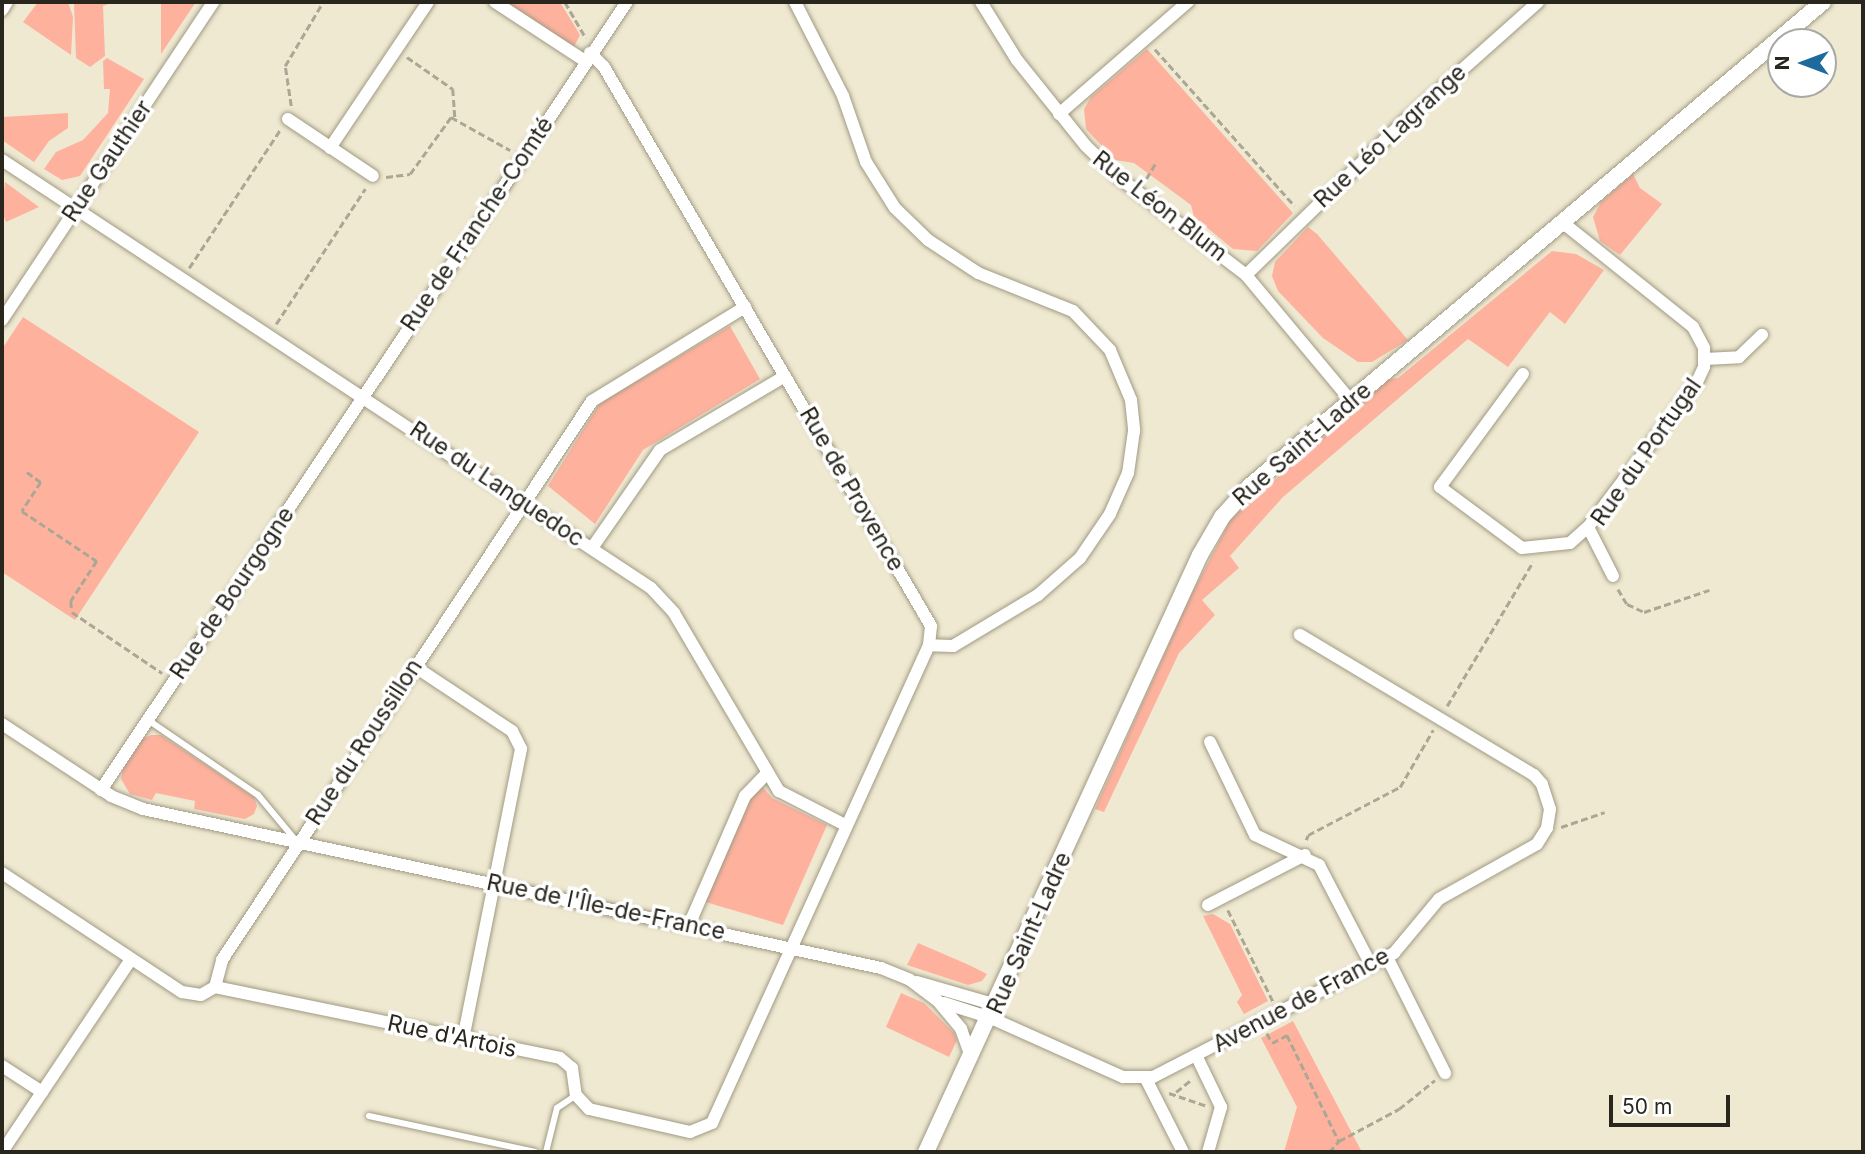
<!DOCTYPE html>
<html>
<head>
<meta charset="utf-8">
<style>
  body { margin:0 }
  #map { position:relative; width:1865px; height:1154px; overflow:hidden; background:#efe9d1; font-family:Inter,sans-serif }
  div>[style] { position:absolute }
  .green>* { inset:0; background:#feb29e }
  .path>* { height:2.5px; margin-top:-1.25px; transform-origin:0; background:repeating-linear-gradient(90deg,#aca795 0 7px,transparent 0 10.5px) }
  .roads { filter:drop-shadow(0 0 2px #a09a84) drop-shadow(0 0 2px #a09a84) }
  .service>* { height:6px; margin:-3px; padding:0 3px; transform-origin:3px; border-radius:3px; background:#fff }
  .minor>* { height:12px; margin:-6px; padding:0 6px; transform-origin:6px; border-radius:6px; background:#fff }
  .tertiary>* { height:16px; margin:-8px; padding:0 8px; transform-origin:8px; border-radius:8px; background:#fff }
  span { translate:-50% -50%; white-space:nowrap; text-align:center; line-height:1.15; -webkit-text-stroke:7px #fff; paint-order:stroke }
  .street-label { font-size:23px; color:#28261d }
  .frame { position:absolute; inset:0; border:4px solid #28261d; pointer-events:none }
  .north { position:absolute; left:1767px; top:28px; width:70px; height:70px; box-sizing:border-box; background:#fff; border:2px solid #a9a8a5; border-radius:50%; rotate:270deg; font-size:19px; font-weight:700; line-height:28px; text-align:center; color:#28261d }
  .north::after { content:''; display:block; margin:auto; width:24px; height:32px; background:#1e6a9d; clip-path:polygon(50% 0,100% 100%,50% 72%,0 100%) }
  .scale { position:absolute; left:1609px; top:1095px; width:121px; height:32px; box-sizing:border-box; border:4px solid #28261d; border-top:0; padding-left:9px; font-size:21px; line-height:24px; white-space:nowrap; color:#28261d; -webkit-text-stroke:5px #fff; paint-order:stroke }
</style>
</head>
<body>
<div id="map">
  <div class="green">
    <i style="clip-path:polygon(38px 2px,68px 2px,73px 17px,71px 55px,23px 22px)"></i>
    <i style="clip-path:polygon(114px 2px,103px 6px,105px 56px,90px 67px,76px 58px,74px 3px)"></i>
    <i style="clip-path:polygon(124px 2px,196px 2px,161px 54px,161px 3px)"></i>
    <i style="clip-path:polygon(505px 2px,560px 2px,580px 35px,574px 47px)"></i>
    <i style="clip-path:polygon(1147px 49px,1293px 213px,1257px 251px,1233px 249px,1194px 217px,1191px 205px,1134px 163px,1115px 160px,1086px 129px,1084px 109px,1091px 97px)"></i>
    <i style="clip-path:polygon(107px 58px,144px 79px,80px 176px,62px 180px,44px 169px,56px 152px,83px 140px,108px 113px,110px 89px,104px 89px,103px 61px)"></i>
    <i style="clip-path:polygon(68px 113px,68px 128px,49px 141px,34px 162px,2px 140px,2px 117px)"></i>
    <i style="clip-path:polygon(1633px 174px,1640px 188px,1662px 204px,1620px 255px,1600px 241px,1593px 217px,1601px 202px)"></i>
    <i style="clip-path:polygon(5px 182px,39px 207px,6px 222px,2px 212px)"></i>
    <i style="clip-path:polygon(1308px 227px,1317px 234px,1408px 340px,1372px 362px,1358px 362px,1323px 338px,1278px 291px,1272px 276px,1275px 262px)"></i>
    <i style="clip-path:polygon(1552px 251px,1576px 254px,1604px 270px,1565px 324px,1550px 312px,1508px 367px,1468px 339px,1283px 497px,1230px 556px,1239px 568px,1202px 600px,1215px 615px,1179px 653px,1104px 812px,1095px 809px,1189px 599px,1231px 519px,1389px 379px,1398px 378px)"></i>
    <i style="clip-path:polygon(23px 317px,199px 432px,75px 620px,2px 572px,2px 349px)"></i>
    <i style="clip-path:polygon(730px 326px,760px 379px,643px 450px,595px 524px,548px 486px,600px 403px)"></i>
    <i style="clip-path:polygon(151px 735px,161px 735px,254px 797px,257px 806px,254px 814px,245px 819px,194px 809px,195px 801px,156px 793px,152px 800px,130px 794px,121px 779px,123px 769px,142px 739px)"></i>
    <i style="clip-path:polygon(762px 786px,772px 798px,827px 825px,783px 925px,702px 901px,749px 794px)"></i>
    <i style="clip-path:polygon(1213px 914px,1230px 924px,1268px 1001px,1244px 1014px,1237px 1002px,1242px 995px,1203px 916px)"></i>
    <i style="clip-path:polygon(918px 943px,969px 965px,987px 974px,982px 981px,968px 985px,907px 965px)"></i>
    <i style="clip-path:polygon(901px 993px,924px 1003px,954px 1033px,957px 1040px,949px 1057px,886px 1027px)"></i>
    <i style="clip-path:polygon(1293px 1021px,1355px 1139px,1362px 1152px,1284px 1152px,1297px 1107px,1261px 1038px)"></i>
  </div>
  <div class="path">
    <i style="left:565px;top:2px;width:42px;rotate:59.7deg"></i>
    <i style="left:1155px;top:49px;width:210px;rotate:48.3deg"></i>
    <i style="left:407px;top:57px;width:56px;rotate:34.8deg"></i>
    <i style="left:453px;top:89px;width:28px;rotate:86deg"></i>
    <i style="left:291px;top:106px;width:40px;rotate:-98.5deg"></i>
    <i style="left:285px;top:66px;width:74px;rotate:-59.3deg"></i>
    <i style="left:386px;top:177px;width:24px;rotate:-7deg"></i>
    <i style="left:410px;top:174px;width:70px;rotate:-54.3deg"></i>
    <i style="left:451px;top:117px;width:68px;rotate:29.2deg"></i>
    <i style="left:1146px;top:179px;width:21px;rotate:-59deg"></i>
    <i style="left:189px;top:268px;width:165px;rotate:-56.6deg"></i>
    <i style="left:276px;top:324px;width:162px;rotate:-56.6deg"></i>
    <i style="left:27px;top:472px;width:17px;rotate:36deg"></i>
    <i style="left:41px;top:482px;width:35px;rotate:123deg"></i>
    <i style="left:22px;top:511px;width:90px;rotate:33.7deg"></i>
    <i style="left:97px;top:561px;width:48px;rotate:123deg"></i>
    <i style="left:71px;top:601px;width:11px;rotate:85deg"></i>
    <i style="left:72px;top:612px;width:109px;rotate:34.1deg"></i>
    <i style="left:1618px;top:589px;width:17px;rotate:59deg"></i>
    <i style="left:1627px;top:604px;width:19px;rotate:25deg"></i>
    <i style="left:1644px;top:612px;width:69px;rotate:-18.7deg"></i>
    <i style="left:1447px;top:706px;width:168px;rotate:-59.2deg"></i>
    <i style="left:1561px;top:827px;width:46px;rotate:-18.8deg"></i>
    <i style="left:1306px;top:840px;width:5px;rotate:-68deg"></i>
    <i style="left:1308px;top:835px;width:104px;rotate:-27.6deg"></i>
    <i style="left:1400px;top:787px;width:66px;rotate:-59.9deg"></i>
    <i style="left:1228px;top:910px;width:102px;rotate:63.7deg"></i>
    <i style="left:1267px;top:1033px;width:11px;rotate:63deg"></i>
    <i style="left:1272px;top:1043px;width:17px;rotate:-28deg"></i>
    <i style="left:1287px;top:1035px;width:118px;rotate:63.9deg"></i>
    <i style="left:1176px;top:1092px;width:21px;rotate:-39deg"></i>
    <i style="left:1169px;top:1093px;width:40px;rotate:18.9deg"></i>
    <i style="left:1329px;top:1152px;width:15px;rotate:-48deg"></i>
    <i style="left:1339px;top:1141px;width:68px;rotate:-28.1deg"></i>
    <i style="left:1399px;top:1109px;width:46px;rotate:-38.9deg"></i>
  </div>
  <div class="roads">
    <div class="service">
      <i style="left:148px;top:720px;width:133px;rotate:34.3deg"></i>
      <i style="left:258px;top:795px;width:61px;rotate:50.3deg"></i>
      <i style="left:369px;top:1116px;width:170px;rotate:12.2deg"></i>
      <i style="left:546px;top:1152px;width:45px;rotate:-76deg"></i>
      <i style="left:557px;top:1108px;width:23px;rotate:-34deg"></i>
    </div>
    <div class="minor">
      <i style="left:495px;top:2px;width:108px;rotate:33.2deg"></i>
      <i style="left:795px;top:2px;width:106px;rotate:62.9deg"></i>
      <i style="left:843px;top:96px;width:70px;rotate:70.8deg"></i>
      <i style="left:866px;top:162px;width:54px;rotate:57.8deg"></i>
      <i style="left:895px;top:208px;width:46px;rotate:44.1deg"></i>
      <i style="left:928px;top:240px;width:60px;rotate:33.4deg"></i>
      <i style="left:978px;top:273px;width:102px;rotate:21.8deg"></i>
      <i style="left:1073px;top:311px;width:54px;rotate:46.5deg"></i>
      <i style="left:1110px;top:350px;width:54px;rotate:67.2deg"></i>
      <i style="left:1131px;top:400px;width:31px;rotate:84deg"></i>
      <i style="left:1134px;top:431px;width:42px;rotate:98.1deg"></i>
      <i style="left:1128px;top:473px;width:45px;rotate:113.7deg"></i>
      <i style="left:1110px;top:514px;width:53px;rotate:124.3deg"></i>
      <i style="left:1080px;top:558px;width:56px;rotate:138.6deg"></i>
      <i style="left:1038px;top:595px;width:99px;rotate:149deg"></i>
      <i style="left:953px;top:646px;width:24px;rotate:-178deg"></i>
      <i style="left:981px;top:2px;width:68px;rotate:58.2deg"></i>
      <i style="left:1017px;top:60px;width:110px;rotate:51.3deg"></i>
      <i style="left:1086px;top:146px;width:45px;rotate:44.1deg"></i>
      <i style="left:1118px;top:177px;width:161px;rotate:37.4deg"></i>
      <i style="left:1246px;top:275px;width:164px;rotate:50.2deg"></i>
      <i style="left:2px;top:10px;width:9px;rotate:-58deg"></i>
      <i style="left:1059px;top:114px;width:171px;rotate:-41deg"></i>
      <i style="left:288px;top:119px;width:102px;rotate:33.8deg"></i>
      <i style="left:330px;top:148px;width:176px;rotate:-56.1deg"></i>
      <i style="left:2px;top:160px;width:777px;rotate:33.4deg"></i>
      <i style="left:651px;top:588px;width:34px;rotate:47deg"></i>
      <i style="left:674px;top:613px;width:207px;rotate:59.5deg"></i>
      <i style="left:779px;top:791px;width:76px;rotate:27.2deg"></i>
      <i style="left:1562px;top:222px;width:168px;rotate:38.7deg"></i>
      <i style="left:1693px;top:327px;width:24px;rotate:62deg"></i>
      <i style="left:1704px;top:348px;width:19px;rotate:90deg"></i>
      <i style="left:1704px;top:367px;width:17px;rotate:115deg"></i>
      <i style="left:1697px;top:382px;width:181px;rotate:126.9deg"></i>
      <i style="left:1588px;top:527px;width:55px;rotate:63deg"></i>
      <i style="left:1246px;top:275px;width:215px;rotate:-44.2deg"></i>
      <i style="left:1400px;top:125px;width:185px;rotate:-41.7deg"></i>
      <i style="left:2px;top:320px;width:382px;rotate:-56.4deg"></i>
      <i style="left:1705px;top:359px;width:34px;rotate:-3deg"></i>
      <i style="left:1739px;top:357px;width:32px;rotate:-44deg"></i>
      <i style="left:1523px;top:374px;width:140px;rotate:126.3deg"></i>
      <i style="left:1440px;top:487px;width:102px;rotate:36.6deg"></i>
      <i style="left:1522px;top:548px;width:48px;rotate:-5.9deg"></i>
      <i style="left:1570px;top:543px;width:24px;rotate:-42deg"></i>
      <i style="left:592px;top:548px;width:119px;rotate:-55.2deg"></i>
      <i style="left:660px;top:450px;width:145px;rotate:-30.6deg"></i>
      <i style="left:414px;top:666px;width:118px;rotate:33.6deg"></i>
      <i style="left:512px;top:731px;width:20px;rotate:63deg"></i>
      <i style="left:521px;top:749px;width:295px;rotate:101.3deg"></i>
      <i style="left:2px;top:724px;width:131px;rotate:33.4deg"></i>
      <i style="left:111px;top:796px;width:35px;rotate:22deg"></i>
      <i style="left:143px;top:809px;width:755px;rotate:12.16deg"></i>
      <i style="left:881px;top:968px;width:31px;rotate:22deg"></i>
      <i style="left:910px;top:980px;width:34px;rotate:37deg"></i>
      <i style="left:937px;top:1000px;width:38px;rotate:50deg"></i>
      <i style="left:961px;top:1029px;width:30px;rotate:70deg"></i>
      <i style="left:1210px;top:742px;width:103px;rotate:64.2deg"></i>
      <i style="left:1255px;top:835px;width:71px;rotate:25.1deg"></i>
      <i style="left:1319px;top:865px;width:113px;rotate:62.5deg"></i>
      <i style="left:101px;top:790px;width:947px;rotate:-56.28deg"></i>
      <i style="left:2px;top:873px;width:216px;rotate:33.5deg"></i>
      <i style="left:182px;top:992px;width:19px;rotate:9deg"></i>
      <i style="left:201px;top:995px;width:16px;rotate:-30deg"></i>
      <i style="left:215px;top:987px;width:352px;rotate:11.6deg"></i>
      <i style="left:560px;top:1058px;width:16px;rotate:40deg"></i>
      <i style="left:572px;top:1068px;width:27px;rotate:82deg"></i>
      <i style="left:576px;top:1095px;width:19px;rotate:47deg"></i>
      <i style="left:589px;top:1109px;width:104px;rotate:12.8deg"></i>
      <i style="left:690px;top:1132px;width:24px;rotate:-22deg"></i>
      <i style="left:712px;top:1123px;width:525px;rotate:-65.58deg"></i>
      <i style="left:929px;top:645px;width:19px;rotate:-84deg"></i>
      <i style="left:931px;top:626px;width:648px;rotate:-120.33deg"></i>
      <i style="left:604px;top:67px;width:20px;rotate:-135deg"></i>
      <i style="left:1208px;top:905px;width:109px;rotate:-27.3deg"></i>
      <i style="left:689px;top:925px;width:141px;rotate:-66.5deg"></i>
      <i style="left:745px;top:796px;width:32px;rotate:-46deg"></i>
      <i style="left:1387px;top:957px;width:130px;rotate:63.4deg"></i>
      <i style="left:917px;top:982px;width:82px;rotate:16.2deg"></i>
      <i style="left:215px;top:987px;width:28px;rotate:-75deg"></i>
      <i style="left:222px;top:960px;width:670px;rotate:-56.5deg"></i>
      <i style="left:592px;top:401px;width:180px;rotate:-31.6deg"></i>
      <i style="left:944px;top:1003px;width:49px;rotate:17.7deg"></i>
      <i style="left:991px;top:1018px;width:145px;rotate:24.1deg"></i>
      <i style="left:1123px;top:1077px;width:30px"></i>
      <i style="left:1153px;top:1077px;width:271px;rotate:-27.2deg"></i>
      <i style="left:1394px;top:953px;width:70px;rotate:-50.2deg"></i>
      <i style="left:1439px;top:899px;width:112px;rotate:-29.3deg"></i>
      <i style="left:1537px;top:844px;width:19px;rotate:-58deg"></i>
      <i style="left:1547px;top:828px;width:19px;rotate:-81deg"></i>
      <i style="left:1550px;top:809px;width:26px;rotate:-108deg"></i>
      <i style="left:1542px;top:784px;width:12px;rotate:-132deg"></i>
      <i style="left:1534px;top:775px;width:273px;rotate:-149.1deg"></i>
      <i style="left:1196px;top:1055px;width:58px;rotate:64.3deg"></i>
      <i style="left:1221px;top:1107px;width:47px;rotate:106.1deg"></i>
      <i style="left:2px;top:1066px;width:48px;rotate:33deg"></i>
      <i style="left:1146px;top:1079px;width:82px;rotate:63.1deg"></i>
      <i style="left:2px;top:1152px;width:232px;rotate:-56.2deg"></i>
    </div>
    <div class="tertiary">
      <i style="left:926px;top:1152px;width:657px;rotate:-65.35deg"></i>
      <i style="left:1200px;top:555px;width:44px;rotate:-59.9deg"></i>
      <i style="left:1222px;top:517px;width:42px;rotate:-47.9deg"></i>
      <i style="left:1250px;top:486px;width:750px;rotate:-40.19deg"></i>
    </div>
  </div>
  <div class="street-label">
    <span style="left:1390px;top:136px;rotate:-43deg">Rue Léo Lagrange</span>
    <span style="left:107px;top:161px;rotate:-56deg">Rue Gauthier</span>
    <span style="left:1160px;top:206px;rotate:38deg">Rue Léon Blum</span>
    <span style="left:477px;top:224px;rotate:-56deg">Rue de Franche-Comté</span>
    <span style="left:1302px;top:444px;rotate:-41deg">Rue Saint-Ladre</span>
    <span style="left:1646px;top:452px;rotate:-55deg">Rue du Portugal</span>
    <span style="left:497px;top:484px;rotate:34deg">Rue du Languedoc</span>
    <span style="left:852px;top:489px;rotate:60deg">Rue de Provence</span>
    <span style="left:232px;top:593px;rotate:-56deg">Rue de Bourgogne</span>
    <span style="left:364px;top:742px;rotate:-57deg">Rue du Roussillon</span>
    <span style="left:606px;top:907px;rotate:12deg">Rue de l'Île-de-France</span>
    <span style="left:1029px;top:933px;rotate:-66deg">Rue Saint-Ladre</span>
    <span style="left:1301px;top:1000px;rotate:-28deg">Avenue de France</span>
    <span style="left:452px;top:1036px;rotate:12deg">Rue d'Artois</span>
  </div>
  <div class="frame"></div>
  <div class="north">N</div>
  <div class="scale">50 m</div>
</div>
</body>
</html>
